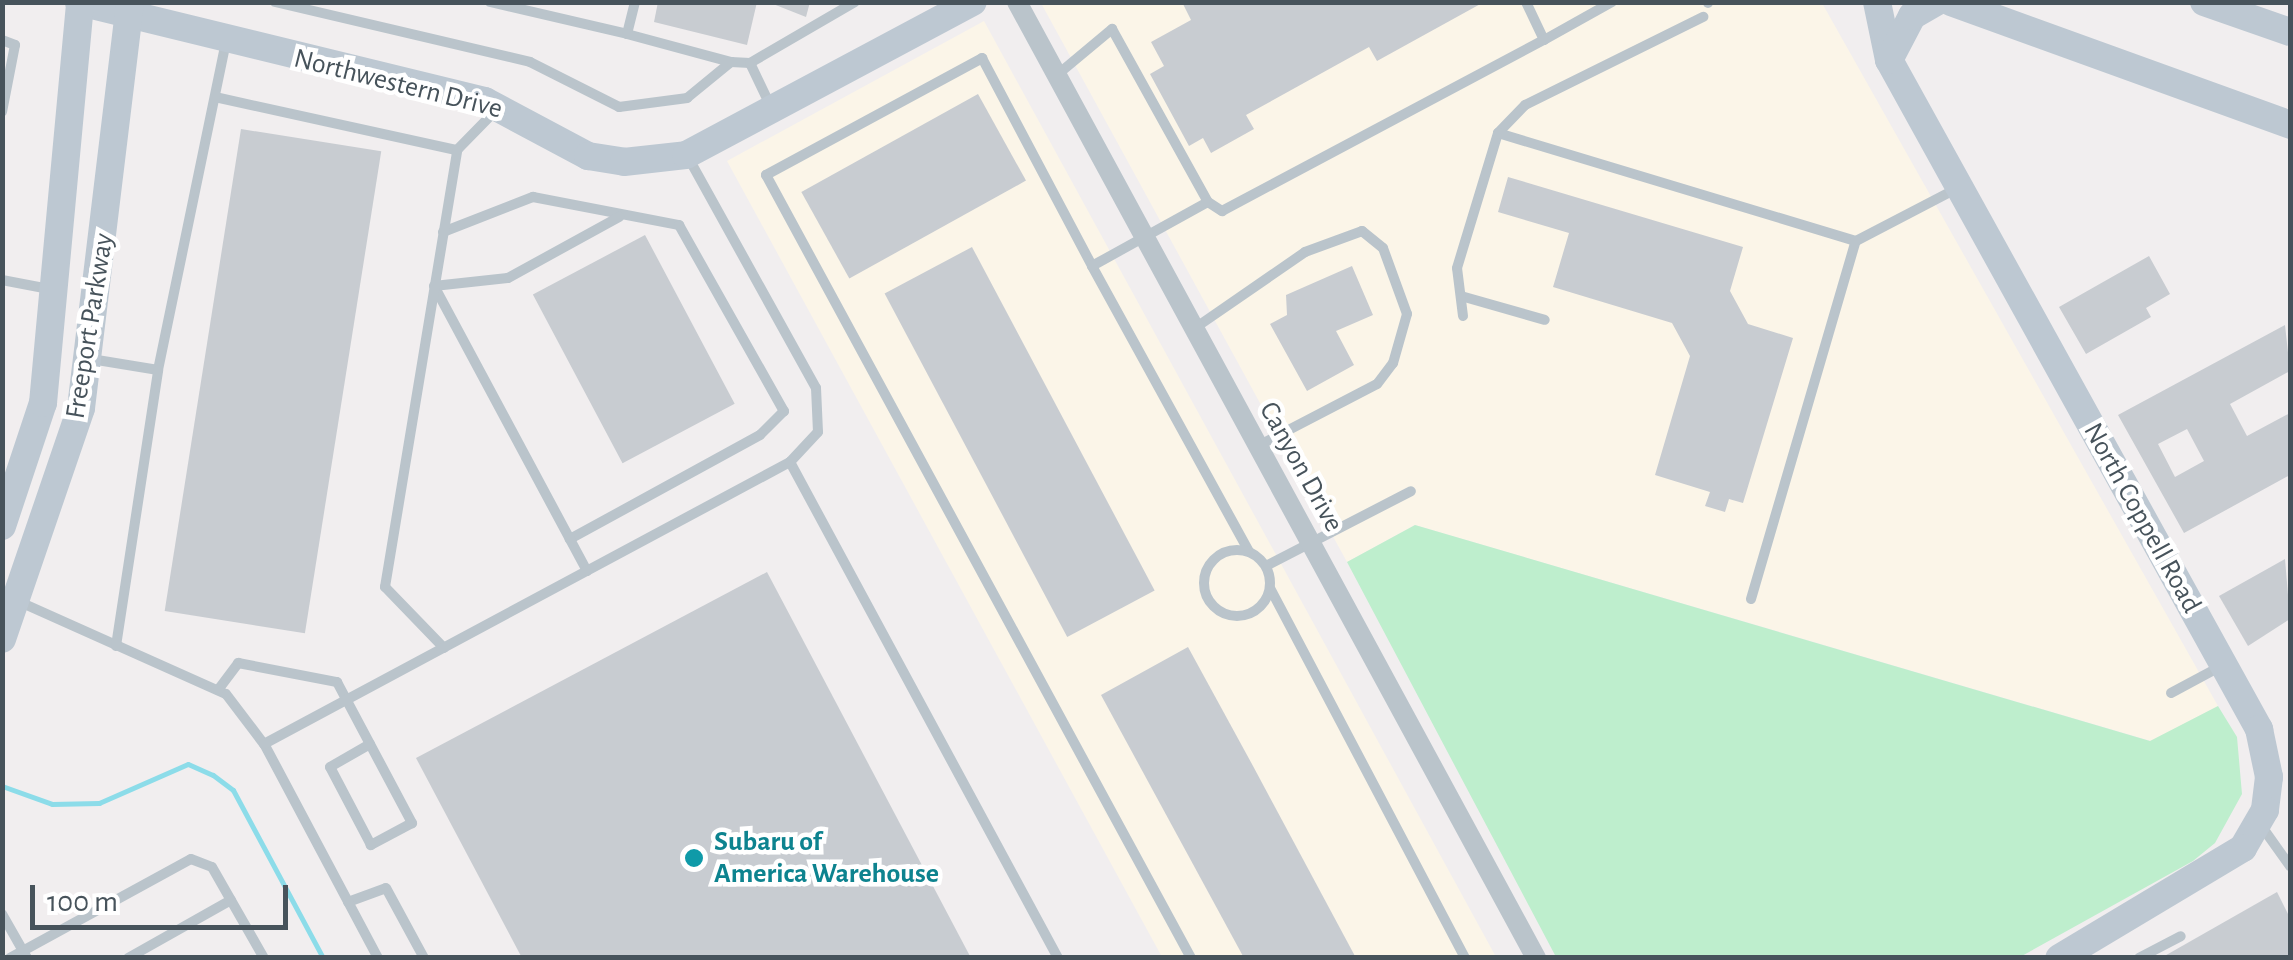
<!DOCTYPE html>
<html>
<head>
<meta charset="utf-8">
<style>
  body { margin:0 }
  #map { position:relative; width:2293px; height:960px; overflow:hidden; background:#f1eeef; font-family:"Alegreya Sans",sans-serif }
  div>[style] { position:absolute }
  .commercial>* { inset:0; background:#fbf5e8 }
  .green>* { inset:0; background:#beeecd }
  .stream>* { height:5px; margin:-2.5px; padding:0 2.5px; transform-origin:2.5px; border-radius:2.5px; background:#8cdce9 }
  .building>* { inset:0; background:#c8ccd1; transform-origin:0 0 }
  .lane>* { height:10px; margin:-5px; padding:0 5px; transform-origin:5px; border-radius:5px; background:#bac4cb }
  .lane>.ring { margin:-5px; padding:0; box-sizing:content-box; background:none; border:10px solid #bac4cb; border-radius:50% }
  .street>* { height:20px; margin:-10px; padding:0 10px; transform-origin:10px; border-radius:10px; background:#bac4cb }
  .secondary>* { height:28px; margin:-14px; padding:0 14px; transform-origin:14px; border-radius:14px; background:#bdc8d2 }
  .dots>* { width:28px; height:28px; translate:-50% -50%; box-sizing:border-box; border:5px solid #fff; border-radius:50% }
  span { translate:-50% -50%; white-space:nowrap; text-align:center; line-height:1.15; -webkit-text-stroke:9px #fff; paint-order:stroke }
  .street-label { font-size:28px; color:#47535b }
  .culture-label { font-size:28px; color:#0d838f; font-weight:700 }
  .left { translate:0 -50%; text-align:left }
  .frame { position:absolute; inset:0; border:5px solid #47535b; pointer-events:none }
  .scale { position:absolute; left:30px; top:885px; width:258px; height:45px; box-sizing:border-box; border:5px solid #47535b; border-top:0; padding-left:12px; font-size:30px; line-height:35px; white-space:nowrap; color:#47535b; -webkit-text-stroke:8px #fff; paint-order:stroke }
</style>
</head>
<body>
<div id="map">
  <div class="commercial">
    <i style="clip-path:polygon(1041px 3px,1822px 3px,2218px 706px,2151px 741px,1415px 525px,1347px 562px)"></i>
    <i style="clip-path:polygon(984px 21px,1496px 957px,1162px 957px,727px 161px)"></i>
  </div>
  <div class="green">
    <i style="clip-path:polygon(1415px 525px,2150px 741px,2218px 706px,2237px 737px,2242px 794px,2215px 843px,2193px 861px,2020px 957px,1556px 957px,1347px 562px)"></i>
  </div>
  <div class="stream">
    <i style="left:2px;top:786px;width:53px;rotate:19.8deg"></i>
    <i style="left:52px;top:804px;width:47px;rotate:-1.2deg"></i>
    <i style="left:99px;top:803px;width:97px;rotate:-23.7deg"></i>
    <i style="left:188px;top:764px;width:27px;rotate:24deg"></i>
    <i style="left:213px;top:775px;width:25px;rotate:37deg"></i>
    <i style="left:233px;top:790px;width:191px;rotate:61.8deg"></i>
  </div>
  <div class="building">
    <i style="clip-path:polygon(658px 2px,757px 2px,747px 45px,654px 22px)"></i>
    <i style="clip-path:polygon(768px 2px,810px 2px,806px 17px)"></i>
    <i style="clip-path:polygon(1182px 2px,1484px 2px,1377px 61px,1369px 47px,1246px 115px,1254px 129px,1211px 153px,1203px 138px,1189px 146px,1150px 74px,1164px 66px,1151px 42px,1191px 20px)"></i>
    <i style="left:978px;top:94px;width:99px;height:202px;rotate:61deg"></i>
    <i style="left:241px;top:129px;width:142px;height:488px;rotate:9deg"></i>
    <i style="clip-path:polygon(1508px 177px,1743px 247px,1730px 291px,1748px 324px,1793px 338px,1743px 503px,1729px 499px,1725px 512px,1705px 506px,1710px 492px,1655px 475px,1690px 356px,1672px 323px,1553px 287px,1569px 233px,1498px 212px)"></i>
    <i style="left:645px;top:235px;width:191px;height:127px;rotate:62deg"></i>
    <i style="left:972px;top:247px;width:389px;height:99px;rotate:62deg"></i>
    <i style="clip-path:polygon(2149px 256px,2170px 294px,2146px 308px,2151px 317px,2086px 354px,2059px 307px)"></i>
    <i style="clip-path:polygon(1352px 266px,1373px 315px,1336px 331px,1354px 365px,1307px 391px,1270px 324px,1287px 315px,1286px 295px)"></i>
    <i style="clip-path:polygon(evenodd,2285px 325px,2290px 371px,2230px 404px,2247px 436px,2290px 413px,2290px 475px,2184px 533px,2118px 415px,2285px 325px,2187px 429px,2204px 461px,2175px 477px,2158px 444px,2187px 429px)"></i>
    <i style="clip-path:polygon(2285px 559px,2290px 619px,2248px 646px,2219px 596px)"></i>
    <i style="clip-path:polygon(767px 572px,971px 958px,522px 958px,416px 758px)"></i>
    <i style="clip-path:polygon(1188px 647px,1253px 766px,1356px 958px,1244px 958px,1101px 695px)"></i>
    <i style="clip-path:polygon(2277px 892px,2290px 918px,2290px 958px,2161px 958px)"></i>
  </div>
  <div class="lane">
    <i style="left:275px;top:2px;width:262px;rotate:13.2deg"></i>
    <i style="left:530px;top:62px;width:100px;rotate:26.8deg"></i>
    <i style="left:619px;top:107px;width:69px;rotate:-7.5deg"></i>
    <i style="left:687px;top:98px;width:57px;rotate:-39.3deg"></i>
    <i style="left:731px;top:62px;width:19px;rotate:3deg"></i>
    <i style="left:750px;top:63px;width:47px;rotate:64.5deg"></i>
    <i style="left:490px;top:2px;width:141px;rotate:13.1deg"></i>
    <i style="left:627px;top:34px;width:33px;rotate:-76deg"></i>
    <i style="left:1526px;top:2px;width:42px;rotate:64.7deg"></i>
    <i style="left:1544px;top:40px;width:78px;rotate:-29.2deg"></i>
    <i style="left:1708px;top:3px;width:1px;rotate:-90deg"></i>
    <i style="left:627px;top:34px;width:108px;rotate:15.1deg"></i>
    <i style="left:2px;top:40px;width:14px;rotate:21deg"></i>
    <i style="left:15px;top:45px;width:68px;rotate:101deg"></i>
    <i style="left:750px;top:63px;width:121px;rotate:-30.2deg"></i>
    <i style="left:1057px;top:75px;width:72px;rotate:-39.9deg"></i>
    <i style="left:1112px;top:29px;width:198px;rotate:61deg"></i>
    <i style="left:1208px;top:202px;width:17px;rotate:33deg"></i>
    <i style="left:1222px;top:211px;width:365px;rotate:-28deg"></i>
    <i style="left:215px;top:97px;width:248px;rotate:12.4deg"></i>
    <i style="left:1498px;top:133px;width:39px;rotate:-46deg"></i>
    <i style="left:1525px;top:105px;width:199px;rotate:-26.3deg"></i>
    <i style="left:443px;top:232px;width:97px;rotate:-21.3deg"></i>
    <i style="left:533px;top:197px;width:149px;rotate:10.9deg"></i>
    <i style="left:679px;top:225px;width:214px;rotate:60.6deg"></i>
    <i style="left:784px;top:411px;width:34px;rotate:135deg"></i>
    <i style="left:760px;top:435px;width:217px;rotate:151.3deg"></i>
    <i style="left:1092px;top:266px;width:326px;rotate:61.2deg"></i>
    <i style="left:2px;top:280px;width:48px;rotate:10.8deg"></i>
    <i style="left:1461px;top:296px;width:87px;rotate:15.9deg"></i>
    <i style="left:1463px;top:316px;width:48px;rotate:-97.1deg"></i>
    <i style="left:1457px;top:268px;width:141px;rotate:-73.1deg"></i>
    <i style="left:1498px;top:133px;width:374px;rotate:16.8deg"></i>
    <i style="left:1856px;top:241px;width:115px;rotate:-27.5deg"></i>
    <i style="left:1195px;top:328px;width:134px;rotate:-34.6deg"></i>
    <i style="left:1305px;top:252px;width:61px;rotate:-20.2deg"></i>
    <i style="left:1362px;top:231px;width:27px;rotate:39deg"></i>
    <i style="left:1383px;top:248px;width:70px;rotate:70deg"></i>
    <i style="left:1407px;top:314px;width:51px;rotate:105.9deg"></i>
    <i style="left:1393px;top:363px;width:26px;rotate:127deg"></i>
    <i style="left:1377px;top:384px;width:134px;rotate:152.5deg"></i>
    <i style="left:91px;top:359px;width:68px;rotate:9.3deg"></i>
    <i style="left:158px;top:370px;width:335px;rotate:-78.3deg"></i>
    <i style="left:790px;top:462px;width:564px;rotate:61.62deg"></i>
    <i class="ring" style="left:1204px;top:550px;width:56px;height:56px"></i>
    <i style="left:1266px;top:566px;width:163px;rotate:-27.3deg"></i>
    <i style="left:587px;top:571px;width:323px;rotate:-118.2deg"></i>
    <i style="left:434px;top:286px;width:74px;rotate:-6.2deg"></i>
    <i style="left:508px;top:278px;width:127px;rotate:-28.8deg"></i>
    <i style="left:1270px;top:588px;width:418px;rotate:62.2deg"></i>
    <i style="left:2px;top:594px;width:245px;rotate:24.1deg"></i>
    <i style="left:226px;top:694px;width:63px;rotate:52.8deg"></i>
    <i style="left:1751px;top:599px;width:373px;rotate:-73.7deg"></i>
    <i style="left:116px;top:646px;width:279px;rotate:-81.3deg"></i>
    <i style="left:444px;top:648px;width:85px;rotate:-134deg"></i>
    <i style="left:385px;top:587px;width:443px;rotate:-80.6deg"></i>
    <i style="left:457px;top:150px;width:56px;rotate:-45.7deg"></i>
    <i style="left:218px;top:690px;width:34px;rotate:-53deg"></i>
    <i style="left:238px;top:663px;width:101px;rotate:10.9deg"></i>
    <i style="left:337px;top:682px;width:160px;rotate:62deg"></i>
    <i style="left:412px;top:823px;width:47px;rotate:151.8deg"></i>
    <i style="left:371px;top:845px;width:88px;rotate:-117.7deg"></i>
    <i style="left:330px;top:767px;width:46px;rotate:-29.9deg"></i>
    <i style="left:2171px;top:693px;width:59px;rotate:-28.3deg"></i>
    <i style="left:2260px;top:824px;width:52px;rotate:54.5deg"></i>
    <i style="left:348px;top:902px;width:40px;rotate:-20.2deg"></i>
    <i style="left:386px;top:888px;width:80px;rotate:61.5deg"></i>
    <i style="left:2px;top:914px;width:51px;rotate:60.4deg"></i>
    <i style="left:10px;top:958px;width:206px;rotate:-28.7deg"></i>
    <i style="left:191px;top:859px;width:22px;rotate:21deg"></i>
    <i style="left:212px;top:867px;width:105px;rotate:60.3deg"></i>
    <i style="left:128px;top:958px;width:118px;rotate:-29.4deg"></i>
    <i style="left:378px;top:958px;width:242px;rotate:-118deg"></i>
    <i style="left:264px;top:744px;width:597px;rotate:-28.2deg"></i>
    <i style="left:790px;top:462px;width:41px;rotate:-47deg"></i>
    <i style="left:818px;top:432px;width:44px;rotate:-92.6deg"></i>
    <i style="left:816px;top:388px;width:266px;rotate:-119deg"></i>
    <i style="left:1191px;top:958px;width:891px;rotate:-118.49deg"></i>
    <i style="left:766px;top:175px;width:246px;rotate:-28.4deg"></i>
    <i style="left:982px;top:58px;width:235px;rotate:62.1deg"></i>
    <i style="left:1092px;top:266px;width:132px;rotate:-28.9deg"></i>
    <i style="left:2139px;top:958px;width:47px;rotate:-27.6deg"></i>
  </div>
  <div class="street">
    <i style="left:1017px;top:2px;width:1088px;rotate:61.5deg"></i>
  </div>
  <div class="secondary">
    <i style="left:79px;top:2px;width:418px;rotate:13.7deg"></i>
    <i style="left:485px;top:101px;width:117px;rotate:28.1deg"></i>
    <i style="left:588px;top:156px;width:36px;rotate:9deg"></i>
    <i style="left:624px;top:162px;width:62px;rotate:-6.4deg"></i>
    <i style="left:686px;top:155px;width:325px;rotate:-28.1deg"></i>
    <i style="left:1877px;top:2px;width:59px;rotate:78.3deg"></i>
    <i style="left:1889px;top:60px;width:765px;rotate:61.05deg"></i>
    <i style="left:2259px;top:729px;width:49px;rotate:78.2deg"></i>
    <i style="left:2269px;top:777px;width:33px;rotate:97deg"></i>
    <i style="left:2265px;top:810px;width:44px;rotate:120.1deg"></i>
    <i style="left:2243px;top:848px;width:214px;rotate:149.1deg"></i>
    <i style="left:1951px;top:2px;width:361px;rotate:19.9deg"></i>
    <i style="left:2204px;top:2px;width:91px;rotate:19.2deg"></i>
    <i style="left:1889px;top:60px;width:50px;rotate:-62.4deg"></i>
    <i style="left:1912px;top:16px;width:28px;rotate:-30deg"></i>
    <i style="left:2px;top:526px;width:130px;rotate:-71.6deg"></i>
    <i style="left:43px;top:403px;width:403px;rotate:-84.7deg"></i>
    <i style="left:2px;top:639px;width:244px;rotate:-71.1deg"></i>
    <i style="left:81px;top:408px;width:409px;rotate:-83.1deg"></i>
  </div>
  <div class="dots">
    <i style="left:694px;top:858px;background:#0f9aa8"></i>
  </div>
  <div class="street-label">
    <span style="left:398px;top:84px;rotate:14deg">Northwestern Drive</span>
    <span style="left:90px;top:326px;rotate:-81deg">Freeport Parkway</span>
    <span style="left:1301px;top:467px;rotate:61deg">Canyon Drive</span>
    <span style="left:2142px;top:518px;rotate:61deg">North Coppell Road</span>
  </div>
  <div class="culture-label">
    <span class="left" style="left:714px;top:858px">Subaru of<br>America Warehouse</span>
  </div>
  <div class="frame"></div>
  <div class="scale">100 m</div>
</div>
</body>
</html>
